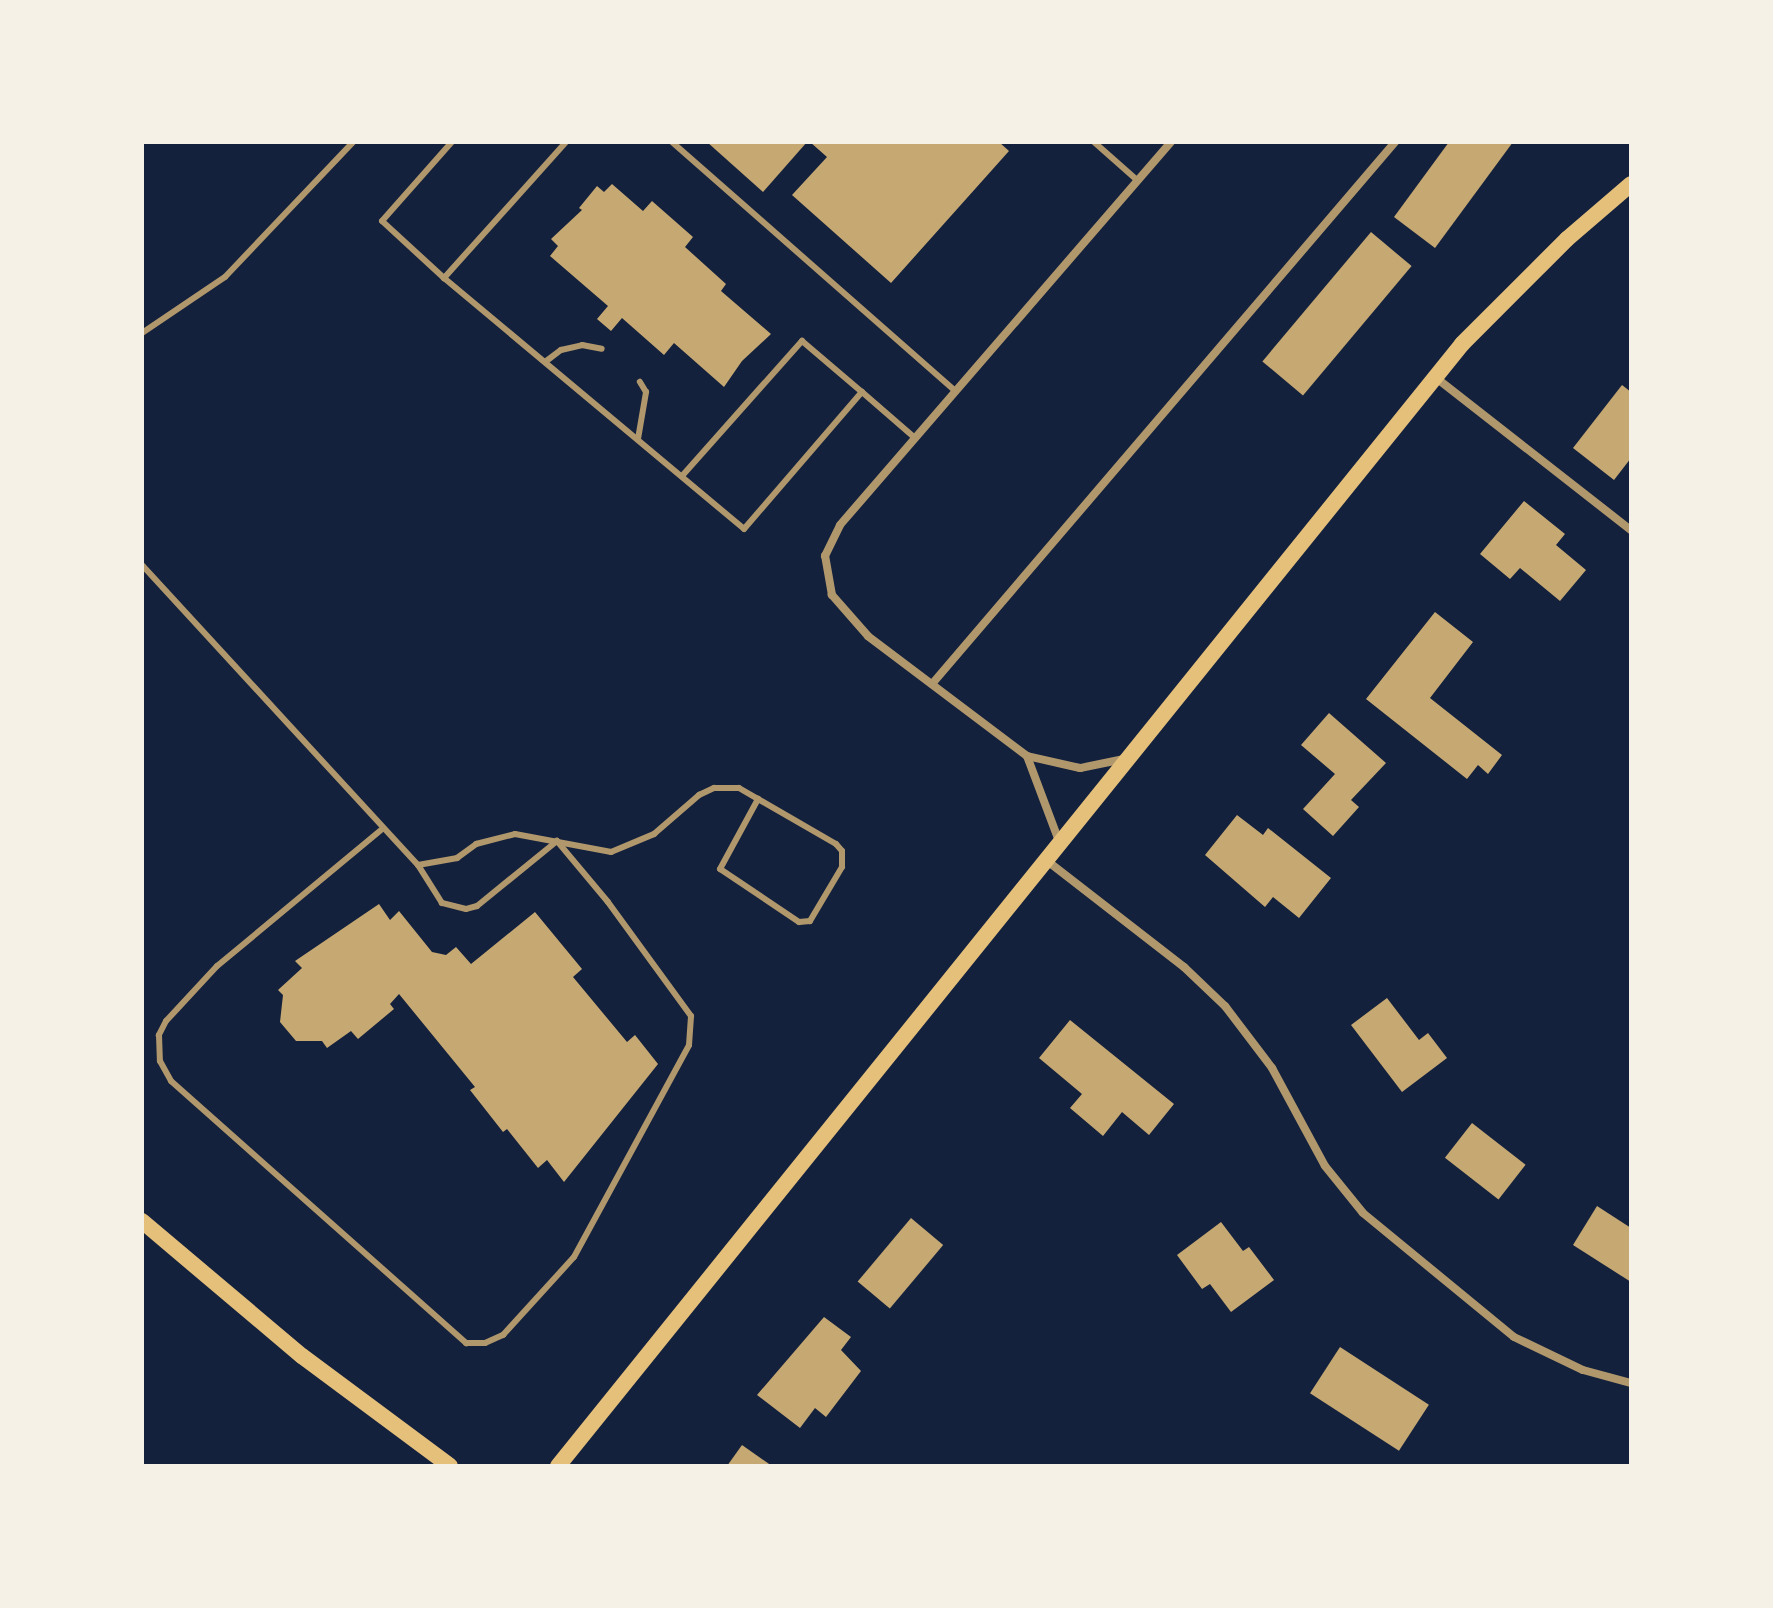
<!DOCTYPE html>
<html>
<head>
<meta charset="utf-8">
<style>
  body { margin:0 }
  #map { position:relative; width:1773px; height:1608px; overflow:hidden; background:#14213d; font-family:Commissioner,sans-serif }
  div>[style] { position:absolute }
  .building>* { inset:0; background:#c6a872; transform-origin:0 0 }
  .service>* { height:6px; margin:-3px; padding:0 3px; transform-origin:3px; border-radius:3px; background:#b1986c }
  .minor>* { height:8px; margin:-4px; padding:0 4px; transform-origin:4px; border-radius:4px; background:#b1986c }
  .secondary>* { height:16px; margin:-8px; padding:0 8px; transform-origin:8px; border-radius:8px; background:#e5c07b }
  span { translate:-50% -50%; white-space:nowrap; text-align:center; line-height:1.15; -webkit-text-stroke:8px #f6f1e7; paint-order:stroke }
  .frame { position:absolute; inset:0; border:144px solid #f6f1e7; pointer-events:none }
</style>
</head>
<body>
<div id="map">
  <div class="building">
    <i style="clip-path:polygon(707px 142px,807px 142px,763px 192px)"></i>
    <i style="clip-path:polygon(810px 142px,999px 142px,1009px 151px,891px 283px,792px 195px,827px 157px)"></i>
    <i style="clip-path:polygon(1449px 142px,1513px 142px,1435px 248px,1394px 217px)"></i>
    <i style="clip-path:polygon(612px 184px,643px 211px,652px 201px,693px 237px,685px 247px,726px 284px,721px 291px,771px 334px,742px 361px,724px 387px,674px 343px,664px 355px,622px 318px,611px 331px,597px 319px,608px 306px,550px 256px,558px 246px,551px 239px,582px 210px,579px 208px,597px 186px,604px 192px)"></i>
    <i style="left:1371px;top:232px;width:53px;height:169px;rotate:40deg"></i>
    <i style="clip-path:polygon(1622px 385px,1631px 392px,1631px 458px,1614px 480px,1573px 448px)"></i>
    <i style="clip-path:polygon(1524px 501px,1565px 534px,1556px 545px,1586px 570px,1560px 601px,1520px 568px,1510px 579px,1480px 554px)"></i>
    <i style="clip-path:polygon(1435px 612px,1473px 642px,1430px 698px,1502px 755px,1488px 774px,1478px 765px,1467px 779px,1366px 699px)"></i>
    <i style="clip-path:polygon(1329px 713px,1386px 763px,1351px 800px,1359px 807px,1333px 836px,1303px 809px,1335px 774px,1301px 745px)"></i>
    <i style="clip-path:polygon(1237px 815px,1263px 835px,1268px 828px,1331px 878px,1299px 918px,1273px 897px,1265px 907px,1205px 855px)"></i>
    <i style="clip-path:polygon(379px 904px,390px 920px,399px 911px,432px 952px,446px 955px,456px 947px,471px 964px,535px 912px,582px 969px,573px 977px,627px 1042px,635px 1035px,658px 1064px,564px 1182px,547px 1160px,538px 1168px,507px 1129px,503px 1132px,470px 1090px,475px 1087px,399px 994px,390px 1004px,394px 1009px,358px 1039px,351px 1031px,327px 1048px,322px 1041px,296px 1041px,280px 1022px,283px 995px,278px 990px,302px 968px,295px 961px)"></i>
    <i style="clip-path:polygon(1387px 998px,1419px 1040px,1428px 1033px,1447px 1058px,1402px 1092px,1351px 1025px)"></i>
    <i style="clip-path:polygon(1070px 1020px,1174px 1104px,1149px 1135px,1122px 1112px,1103px 1136px,1070px 1108px,1082px 1094px,1039px 1058px)"></i>
    <i style="left:1472px;top:1123px;width:68px;height:44px;rotate:38deg"></i>
    <i style="clip-path:polygon(1597px 1206px,1631px 1228px,1631px 1282px,1573px 1245px)"></i>
    <i style="left:911px;top:1218px;width:42px;height:83px;rotate:40deg"></i>
    <i style="clip-path:polygon(1221px 1222px,1243px 1251px,1249px 1247px,1274px 1280px,1231px 1312px,1210px 1284px,1202px 1289px,1177px 1255px)"></i>
    <i style="clip-path:polygon(824px 1317px,851px 1337px,841px 1350px,861px 1371px,826px 1417px,815px 1408px,800px 1428px,757px 1395px)"></i>
    <i style="left:1340px;top:1347px;width:106px;height:55px;rotate:33deg"></i>
    <i style="clip-path:polygon(742px 1445px,772px 1466px,727px 1466px)"></i>
  </div>
  <div class="service">
    <i style="left:566px;top:142px;width:183px;rotate:131.9deg"></i>
    <i style="left:444px;top:278px;width:391px;rotate:39.9deg"></i>
    <i style="left:744px;top:529px;width:181px;rotate:-49.3deg"></i>
    <i style="left:862px;top:392px;width:69px;rotate:40.9deg"></i>
    <i style="left:672px;top:142px;width:376px;rotate:41.3deg"></i>
    <i style="left:1094px;top:142px;width:57px;rotate:41.5deg"></i>
    <i style="left:444px;top:278px;width:84px;rotate:-137.4deg"></i>
    <i style="left:382px;top:221px;width:106px;rotate:-48.5deg"></i>
    <i style="left:142px;top:333px;width:100px;rotate:-34deg"></i>
    <i style="left:225px;top:277px;width:186px;rotate:-46.5deg"></i>
    <i style="left:545px;top:362px;width:20px;rotate:-37deg"></i>
    <i style="left:561px;top:350px;width:22px;rotate:-13deg"></i>
    <i style="left:582px;top:345px;width:20px;rotate:11deg"></i>
    <i style="left:638px;top:439px;width:48px;rotate:-80.3deg"></i>
    <i style="left:646px;top:392px;width:12px;rotate:-121deg"></i>
    <i style="left:682px;top:476px;width:181px;rotate:-48.4deg"></i>
    <i style="left:802px;top:341px;width:79px;rotate:40.4deg"></i>
    <i style="left:142px;top:565px;width:408px;rotate:47.4deg"></i>
    <i style="left:418px;top:865px;width:40px;rotate:-10deg"></i>
    <i style="left:457px;top:858px;width:24px;rotate:-36deg"></i>
    <i style="left:476px;top:844px;width:40px;rotate:-14.4deg"></i>
    <i style="left:515px;top:834px;width:98px;rotate:10.6deg"></i>
    <i style="left:611px;top:852px;width:47px;rotate:-22.7deg"></i>
    <i style="left:654px;top:834px;width:60px;rotate:-40.9deg"></i>
    <i style="left:699px;top:795px;width:17px;rotate:-25deg"></i>
    <i style="left:714px;top:788px;width:25px"></i>
    <i style="left:739px;top:788px;width:112px;rotate:30deg"></i>
    <i style="left:836px;top:844px;width:9px;rotate:49deg"></i>
    <i style="left:842px;top:851px;width:16px;rotate:90deg"></i>
    <i style="left:842px;top:867px;width:63px;rotate:120.7deg"></i>
    <i style="left:810px;top:921px;width:11px;rotate:175deg"></i>
    <i style="left:799px;top:922px;width:95px;rotate:-146.1deg"></i>
    <i style="left:720px;top:869px;width:80px;rotate:-61.5deg"></i>
    <i style="left:381px;top:830px;width:213px;rotate:140.3deg"></i>
    <i style="left:217px;top:966px;width:75px;rotate:132.8deg"></i>
    <i style="left:166px;top:1021px;width:16px;rotate:117deg"></i>
    <i style="left:159px;top:1035px;width:26px;rotate:88deg"></i>
    <i style="left:160px;top:1061px;width:23px;rotate:61deg"></i>
    <i style="left:171px;top:1081px;width:395px;rotate:41.6deg"></i>
    <i style="left:466px;top:1343px;width:19px"></i>
    <i style="left:485px;top:1343px;width:20px;rotate:-24deg"></i>
    <i style="left:503px;top:1335px;width:105px;rotate:-47.7deg"></i>
    <i style="left:574px;top:1257px;width:241px;rotate:-61.5deg"></i>
    <i style="left:689px;top:1045px;width:29px;rotate:-86deg"></i>
    <i style="left:691px;top:1016px;width:141px;rotate:-126.1deg"></i>
    <i style="left:608px;top:902px;width:80px;rotate:-129.9deg"></i>
    <i style="left:557px;top:841px;width:103px;rotate:140.9deg"></i>
    <i style="left:477px;top:906px;width:11px;rotate:165deg"></i>
    <i style="left:466px;top:909px;width:25px;rotate:-166deg"></i>
    <i style="left:442px;top:903px;width:45px;rotate:-122.3deg"></i>
  </div>
  <div class="minor">
    <i style="left:1435px;top:377px;width:249px;rotate:38deg"></i>
    <i style="left:932px;top:684px;width:713px;rotate:-49.49deg"></i>
    <i style="left:1027px;top:756px;width:91px;rotate:69.4deg"></i>
    <i style="left:1124px;top:759px;width:45px;rotate:168.4deg"></i>
    <i style="left:1080px;top:768px;width:54px;rotate:-167.2deg"></i>
    <i style="left:1027px;top:756px;width:199px;rotate:-143deg"></i>
    <i style="left:868px;top:636px;width:55px;rotate:-131.3deg"></i>
    <i style="left:832px;top:595px;width:40px;rotate:-100deg"></i>
    <i style="left:825px;top:556px;width:34px;rotate:-64deg"></i>
    <i style="left:840px;top:525px;width:506px;rotate:-49.17deg"></i>
    <i style="left:1046px;top:860px;width:175px;rotate:37.8deg"></i>
    <i style="left:1184px;top:967px;width:57px;rotate:43.6deg"></i>
    <i style="left:1225px;top:1006px;width:78px;rotate:52.8deg"></i>
    <i style="left:1272px;top:1068px;width:111px;rotate:61.6deg"></i>
    <i style="left:1325px;top:1166px;width:60px;rotate:51deg"></i>
    <i style="left:1363px;top:1213px;width:195px;rotate:39.4deg"></i>
    <i style="left:1514px;top:1337px;width:76px;rotate:25.6deg"></i>
    <i style="left:1583px;top:1370px;width:50px;rotate:15.2deg"></i>
  </div>
  <div class="secondary">
    <i style="left:142px;top:1221px;width:209px;rotate:40.2deg"></i>
    <i style="left:302px;top:1356px;width:184px;rotate:36.6deg"></i>
    <i style="left:558px;top:1466px;width:1441px;rotate:-51.14deg"></i>
    <i style="left:1462px;top:344px;width:148px;rotate:-45deg"></i>
    <i style="left:1567px;top:239px;width:84px;rotate:-40.7deg"></i>
  </div>
  <div class="frame"></div>
</div>
</body>
</html>
